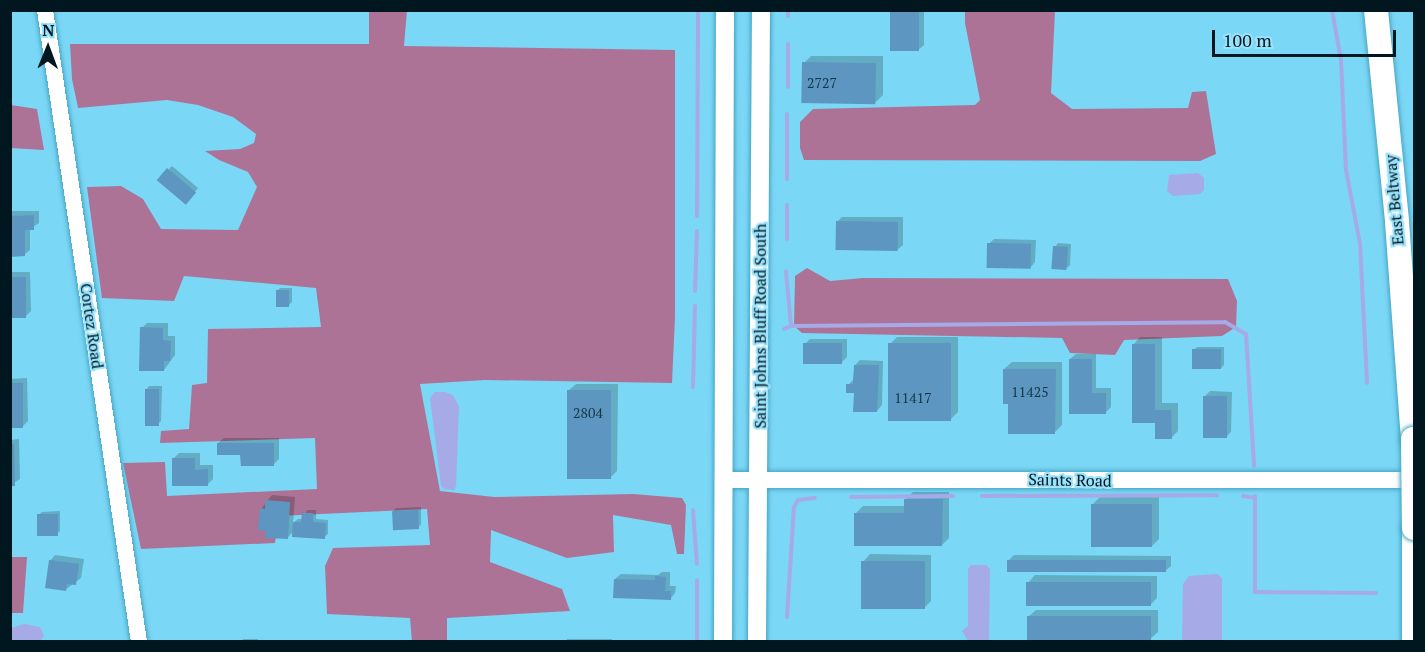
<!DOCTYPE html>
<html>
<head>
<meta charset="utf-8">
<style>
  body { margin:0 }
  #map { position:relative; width:1425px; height:652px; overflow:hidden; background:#7bd7f6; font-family:"PT Serif",serif }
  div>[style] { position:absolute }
  .forest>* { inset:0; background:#ad7397 }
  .water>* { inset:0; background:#a6aae7 }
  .shadow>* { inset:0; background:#0003; transform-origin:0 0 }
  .stream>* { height:4px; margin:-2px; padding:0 2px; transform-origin:2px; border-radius:2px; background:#a6aae7 }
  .building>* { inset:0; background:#5c96c1; transform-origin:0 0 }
  .roads { filter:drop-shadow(0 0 2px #46a5c2) drop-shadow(0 0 2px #46a5c2) }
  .tertiary>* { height:16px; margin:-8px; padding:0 8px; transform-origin:8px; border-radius:8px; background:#fff }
  .secondary>* { height:18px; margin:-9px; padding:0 9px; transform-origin:9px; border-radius:9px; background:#fff }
  .motorway>* { height:24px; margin:-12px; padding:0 12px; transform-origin:12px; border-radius:12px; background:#fff }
  .bridges { filter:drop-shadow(0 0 2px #46a5c2) drop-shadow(0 0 2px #46a5c2) }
  .motorway-bridge>* { height:24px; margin:-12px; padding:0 12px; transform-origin:12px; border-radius:12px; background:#fff }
  span { translate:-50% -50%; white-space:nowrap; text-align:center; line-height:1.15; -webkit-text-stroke:4.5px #9be2fb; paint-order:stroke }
  .number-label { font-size:14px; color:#173748 }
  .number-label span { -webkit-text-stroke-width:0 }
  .street-label { font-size:16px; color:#001720 }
  .frame { position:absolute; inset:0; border:12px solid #001720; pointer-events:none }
  .north { position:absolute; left:18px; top:18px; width:60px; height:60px; -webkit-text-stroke:4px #9be2fb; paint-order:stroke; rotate:1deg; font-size:16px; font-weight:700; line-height:24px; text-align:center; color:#001720 }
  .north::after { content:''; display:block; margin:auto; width:21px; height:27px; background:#001720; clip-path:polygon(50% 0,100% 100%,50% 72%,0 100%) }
  .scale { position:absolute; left:1212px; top:30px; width:184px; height:27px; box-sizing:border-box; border:3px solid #001720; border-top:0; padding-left:8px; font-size:18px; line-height:21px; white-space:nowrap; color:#001720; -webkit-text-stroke:4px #9be2fb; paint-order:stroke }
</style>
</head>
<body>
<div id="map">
  <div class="forest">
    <i style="clip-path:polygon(407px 10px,404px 46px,675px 50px,675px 317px,672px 383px,485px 380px,420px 384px,440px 491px,494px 497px,633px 494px,682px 498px,686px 505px,684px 554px,677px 554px,671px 525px,613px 515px,614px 552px,567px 558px,491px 530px,490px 562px,562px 589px,570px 611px,447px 618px,447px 641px,412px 642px,410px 618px,327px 614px,325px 566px,333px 548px,430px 545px,427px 509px,279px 516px,275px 543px,141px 549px,123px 463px,165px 462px,167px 496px,317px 489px,315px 438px,160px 443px,161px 431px,189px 429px,192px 385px,207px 383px,208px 329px,321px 327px,316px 288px,184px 276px,174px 301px,102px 298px,87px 187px,121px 186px,143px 199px,161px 229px,238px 230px,257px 187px,248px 172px,219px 160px,205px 151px,240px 149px,254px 143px,256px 134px,233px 117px,198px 105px,167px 100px,78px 108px,72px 79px,70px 44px,369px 44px,369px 11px)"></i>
    <i style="clip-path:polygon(1055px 11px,1051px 93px,1072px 109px,1188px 108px,1192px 92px,1206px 91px,1216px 154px,1200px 161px,804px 160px,800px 148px,800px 122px,813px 109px,975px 105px,980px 100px,965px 23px,965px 11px)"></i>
    <i style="clip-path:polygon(11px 105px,37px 109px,44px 150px,11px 148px)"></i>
    <i style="clip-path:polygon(807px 268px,830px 281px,863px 278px,1228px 279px,1237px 301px,1236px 327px,1222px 336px,1124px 340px,1115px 355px,1070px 353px,1062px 338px,802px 333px,794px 326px,795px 276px)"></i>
    <i style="clip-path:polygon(10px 557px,27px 557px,23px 613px,11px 613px)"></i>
  </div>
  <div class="water">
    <i style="clip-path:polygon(1198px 173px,1204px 178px,1204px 190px,1200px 194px,1173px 196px,1167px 191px,1169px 175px)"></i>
    <i style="clip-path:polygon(435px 392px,445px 392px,453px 395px,459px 406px,456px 486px,454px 490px,444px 489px,441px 486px,430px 398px)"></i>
    <i style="clip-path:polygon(971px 565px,986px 565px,990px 569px,989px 641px,968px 641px,962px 631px,968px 626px,968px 569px)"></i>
    <i style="clip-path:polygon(1217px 574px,1222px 578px,1222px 641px,1182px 641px,1183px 584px,1189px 576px)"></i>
    <i style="clip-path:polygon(24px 624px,40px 627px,44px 636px,40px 641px,11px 641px,11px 628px)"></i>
  </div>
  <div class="shadow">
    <i style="clip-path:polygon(891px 10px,924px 10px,924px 45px,918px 50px)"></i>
    <i style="clip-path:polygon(811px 56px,883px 56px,883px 95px,876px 102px,804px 63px)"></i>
    <i style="clip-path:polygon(172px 166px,198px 188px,189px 199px,169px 169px)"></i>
    <i style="clip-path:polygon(10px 211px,39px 211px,39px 223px,30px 229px,30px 250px,24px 255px,10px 255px)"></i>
    <i style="clip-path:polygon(842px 217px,903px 217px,903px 245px,897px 250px,837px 222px)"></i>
    <i style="clip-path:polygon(994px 239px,1036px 240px,1035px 262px,1030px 268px,989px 244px)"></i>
    <i style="clip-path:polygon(1058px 243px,1071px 244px,1070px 265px,1067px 268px,1055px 247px)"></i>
    <i style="clip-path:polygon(10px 272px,30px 272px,31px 311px,26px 316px,10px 316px)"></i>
    <i style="clip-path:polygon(280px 288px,292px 288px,292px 302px,289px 305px,277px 291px)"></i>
    <i style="clip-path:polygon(147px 323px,168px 323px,168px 336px,175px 336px,175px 355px,164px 370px,142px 328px)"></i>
    <i style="clip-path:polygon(897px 337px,958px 337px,958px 412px,951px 419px,890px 344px)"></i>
    <i style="clip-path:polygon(1140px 337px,1162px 337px,1162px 403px,1178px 403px,1178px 431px,1171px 438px,1156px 421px,1133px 345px)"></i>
    <i style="clip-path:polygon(810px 339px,847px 339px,847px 357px,842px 362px,804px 345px)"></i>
    <i style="clip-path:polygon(1197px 347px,1224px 347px,1224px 365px,1221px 368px,1194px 350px)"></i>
    <i style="clip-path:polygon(1076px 354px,1096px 354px,1096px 388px,1111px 388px,1111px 407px,1106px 412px,1070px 412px,1070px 359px)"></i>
    <i style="clip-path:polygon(860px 360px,883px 361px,882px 405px,877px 411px,848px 385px,853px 380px,855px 365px)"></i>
    <i style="clip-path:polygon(1012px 362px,1062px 362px,1062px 425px,1055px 432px,1004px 369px)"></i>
    <i style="clip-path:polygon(27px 378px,28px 421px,23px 426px,10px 427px,10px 379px)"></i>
    <i style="clip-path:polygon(576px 384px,618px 384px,617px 471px,610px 478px,568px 391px)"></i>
    <i style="clip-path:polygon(149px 386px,162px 386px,161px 421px,158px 424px,146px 390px)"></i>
    <i style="clip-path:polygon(1210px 391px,1232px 392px,1231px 432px,1226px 437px,1204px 397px)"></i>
    <i style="clip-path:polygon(224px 438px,279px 438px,279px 459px,273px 465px,242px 454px,218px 443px)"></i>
    <i style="clip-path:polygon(19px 439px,20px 479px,10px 485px,10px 440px)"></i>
    <i style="clip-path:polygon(179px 453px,200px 453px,200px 465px,213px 465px,213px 479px,208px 484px,173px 459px)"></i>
    <i style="clip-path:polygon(913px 492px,949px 492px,949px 538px,942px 545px,856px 513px,863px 506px,906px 506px,906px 499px)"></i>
    <i style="clip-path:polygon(272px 495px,295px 497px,293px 523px,298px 519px,303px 519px,307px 510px,316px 510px,316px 519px,328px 520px,328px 534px,324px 537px,294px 531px,287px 538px,267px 529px,261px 509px)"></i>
    <i style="clip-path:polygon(1100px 497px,1159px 497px,1159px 539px,1152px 546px,1092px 505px)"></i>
    <i style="clip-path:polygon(421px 507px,421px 524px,418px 528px,393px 511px,396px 508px)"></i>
    <i style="clip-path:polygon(60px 511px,60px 531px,57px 534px,39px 515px,42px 512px)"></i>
    <i style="clip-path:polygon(870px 554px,931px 555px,931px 601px,924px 608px,863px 562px)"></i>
    <i style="clip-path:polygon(55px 555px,84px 559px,81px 578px,65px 590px,50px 561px)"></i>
    <i style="clip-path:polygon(1014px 555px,1171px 556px,1171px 566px,1165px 571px,1009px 560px)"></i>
    <i style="clip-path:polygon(662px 572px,670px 572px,670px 586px,676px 586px,675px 593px,670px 599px,615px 579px,621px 574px,658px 575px)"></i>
    <i style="clip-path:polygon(1035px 575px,1157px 576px,1157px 598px,1150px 605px,1028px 583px)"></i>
    <i style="clip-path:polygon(1036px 610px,1158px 610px,1158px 632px,1150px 639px,1028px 617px)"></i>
    <i style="left:243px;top:639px;width:15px;height:4px"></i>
    <i style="left:567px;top:639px;width:45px;height:4px"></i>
  </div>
  <div class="stream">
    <i style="left:1332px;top:10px;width:51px;rotate:79.8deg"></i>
    <i style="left:1341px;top:60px;width:110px;rotate:87.4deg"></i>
    <i style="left:1346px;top:170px;width:75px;rotate:79.3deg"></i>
    <i style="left:1360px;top:244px;width:139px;rotate:87.1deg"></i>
    <i style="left:788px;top:16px;width:6px;rotate:-90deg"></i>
    <i style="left:788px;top:87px;width:43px;rotate:-90deg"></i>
    <i style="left:787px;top:179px;width:65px;rotate:-90deg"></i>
    <i style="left:697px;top:216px;width:206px;rotate:-89.7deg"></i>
    <i style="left:787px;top:239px;width:34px;rotate:-90deg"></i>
    <i style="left:695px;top:291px;width:60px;rotate:-88.1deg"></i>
    <i style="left:791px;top:326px;width:434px;rotate:-0.5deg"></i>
    <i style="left:1225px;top:322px;width:24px;rotate:30deg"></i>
    <i style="left:1246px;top:334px;width:132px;rotate:86.5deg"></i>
    <i style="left:784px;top:329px;width:8px;rotate:-23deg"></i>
    <i style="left:791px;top:326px;width:55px;rotate:-95.2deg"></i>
    <i style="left:693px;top:387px;width:81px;rotate:-88.6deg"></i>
    <i style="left:982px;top:496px;width:235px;rotate:-0.2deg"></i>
    <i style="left:1243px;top:496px;width:12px;rotate:9deg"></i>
    <i style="left:1255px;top:496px;width:96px;rotate:90deg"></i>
    <i style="left:1255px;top:592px;width:121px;rotate:0.5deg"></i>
    <i style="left:851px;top:497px;width:102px;rotate:-0.6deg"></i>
    <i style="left:693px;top:510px;width:54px;rotate:85.8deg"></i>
    <i style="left:697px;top:580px;width:62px;rotate:90deg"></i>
    <i style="left:787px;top:617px;width:110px;rotate:-86.4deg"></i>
    <i style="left:794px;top:507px;width:8px;rotate:-60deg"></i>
    <i style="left:798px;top:500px;width:17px;rotate:-7deg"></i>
  </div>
  <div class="building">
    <i style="left:890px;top:10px;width:29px;height:41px"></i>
    <i style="left:802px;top:62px;width:74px;height:41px;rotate:1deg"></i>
    <i style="left:167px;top:168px;width:38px;height:16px;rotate:40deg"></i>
    <i style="clip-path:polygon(34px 215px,34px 230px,25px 230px,25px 256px,10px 257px,10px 216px)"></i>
    <i style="left:836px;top:221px;width:62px;height:29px;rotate:1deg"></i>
    <i style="left:987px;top:243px;width:44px;height:25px;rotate:1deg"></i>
    <i style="left:1053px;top:246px;width:15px;height:23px;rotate:4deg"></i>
    <i style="left:10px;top:277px;width:16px;height:41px"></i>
    <i style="left:276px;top:290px;width:13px;height:17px"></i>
    <i style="clip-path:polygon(140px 327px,163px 328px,163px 340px,171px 341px,170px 361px,164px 361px,164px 371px,139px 371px)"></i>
    <i style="left:842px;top:343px;width:21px;height:39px;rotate:90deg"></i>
    <i style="left:888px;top:343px;width:63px;height:78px"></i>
    <i style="clip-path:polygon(1132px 344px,1155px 344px,1155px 410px,1171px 410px,1172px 439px,1155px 439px,1155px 423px,1132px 423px)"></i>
    <i style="left:1192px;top:349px;width:29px;height:20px"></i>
    <i style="clip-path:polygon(1069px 359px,1092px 359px,1092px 393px,1106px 393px,1106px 414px,1069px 414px)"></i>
    <i style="clip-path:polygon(854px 365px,879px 365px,877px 412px,853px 412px,854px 393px,846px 393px,846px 384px,853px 384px)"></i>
    <i style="clip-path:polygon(1003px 369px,1056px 369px,1055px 434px,1008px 434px,1008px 404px,1003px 404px)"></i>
    <i style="left:10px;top:383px;width:13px;height:45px"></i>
    <i style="left:145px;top:389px;width:14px;height:37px"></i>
    <i style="left:567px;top:390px;width:44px;height:89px"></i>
    <i style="left:1203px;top:396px;width:24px;height:42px"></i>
    <i style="clip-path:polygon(217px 443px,274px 443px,274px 466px,241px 466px,240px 455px,217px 455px)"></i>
    <i style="clip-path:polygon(10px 444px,14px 444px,15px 486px,10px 486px)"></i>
    <i style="clip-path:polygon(172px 458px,195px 458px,195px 470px,208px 469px,208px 486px,172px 486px)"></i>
    <i style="clip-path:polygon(904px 499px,943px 499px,942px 546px,854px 546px,854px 513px,904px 513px)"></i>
    <i style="clip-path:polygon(265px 500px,290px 502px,288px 539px,265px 538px,266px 531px,258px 530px,260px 508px,265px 509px)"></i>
    <i style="left:1091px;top:504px;width:61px;height:43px"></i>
    <i style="left:418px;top:510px;width:19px;height:26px;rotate:87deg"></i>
    <i style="clip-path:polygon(302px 513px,313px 513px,313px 522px,326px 523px,325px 539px,292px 537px,293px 522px,301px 522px)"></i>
    <i style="left:37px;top:514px;width:21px;height:22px"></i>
    <i style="clip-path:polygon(49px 560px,79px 564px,76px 585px,67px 584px,66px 591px,45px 588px)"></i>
    <i style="left:1007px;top:560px;width:159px;height:12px"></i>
    <i style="left:861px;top:561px;width:64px;height:48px"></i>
    <i style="clip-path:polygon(655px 576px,666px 577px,665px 591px,671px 591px,671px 600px,613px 598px,614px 579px,655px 580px)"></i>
    <i style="left:1026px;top:582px;width:125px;height:24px"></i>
    <i style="left:1027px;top:616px;width:124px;height:24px"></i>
  </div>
  <div class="roads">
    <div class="tertiary">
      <i style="left:45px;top:10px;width:639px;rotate:81.54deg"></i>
      <i style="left:725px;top:480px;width:689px"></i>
    </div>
    <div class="secondary">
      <i style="left:723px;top:642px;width:632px;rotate:-89.82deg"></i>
      <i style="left:757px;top:642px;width:632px;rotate:-89.64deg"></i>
    </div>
    <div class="motorway">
      <i style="left:1376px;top:10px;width:213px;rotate:84.3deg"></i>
      <i style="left:1397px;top:222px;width:218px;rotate:85.8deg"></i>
      <i style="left:1414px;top:528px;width:114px;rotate:90deg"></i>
    </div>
  </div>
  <div class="bridges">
    <div class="motorway-bridge">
      <i style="left:1413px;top:439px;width:89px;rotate:89.4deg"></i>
    </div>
  </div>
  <div class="number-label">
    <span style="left:822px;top:83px">2727</span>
    <span style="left:1030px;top:392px">11425</span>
    <span style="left:913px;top:398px">11417</span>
    <span style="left:588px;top:413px">2804</span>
  </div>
  <div class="street-label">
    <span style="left:1394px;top:200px;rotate:-95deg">East Beltway</span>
    <span style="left:92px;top:326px;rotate:82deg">Cortez Road</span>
    <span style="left:760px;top:326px;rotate:-90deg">Saint Johns Bluff Road South</span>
    <span style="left:1070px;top:480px;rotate:1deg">Saints Road</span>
  </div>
  <div class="frame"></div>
  <div class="north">N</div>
  <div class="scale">100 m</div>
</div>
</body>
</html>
